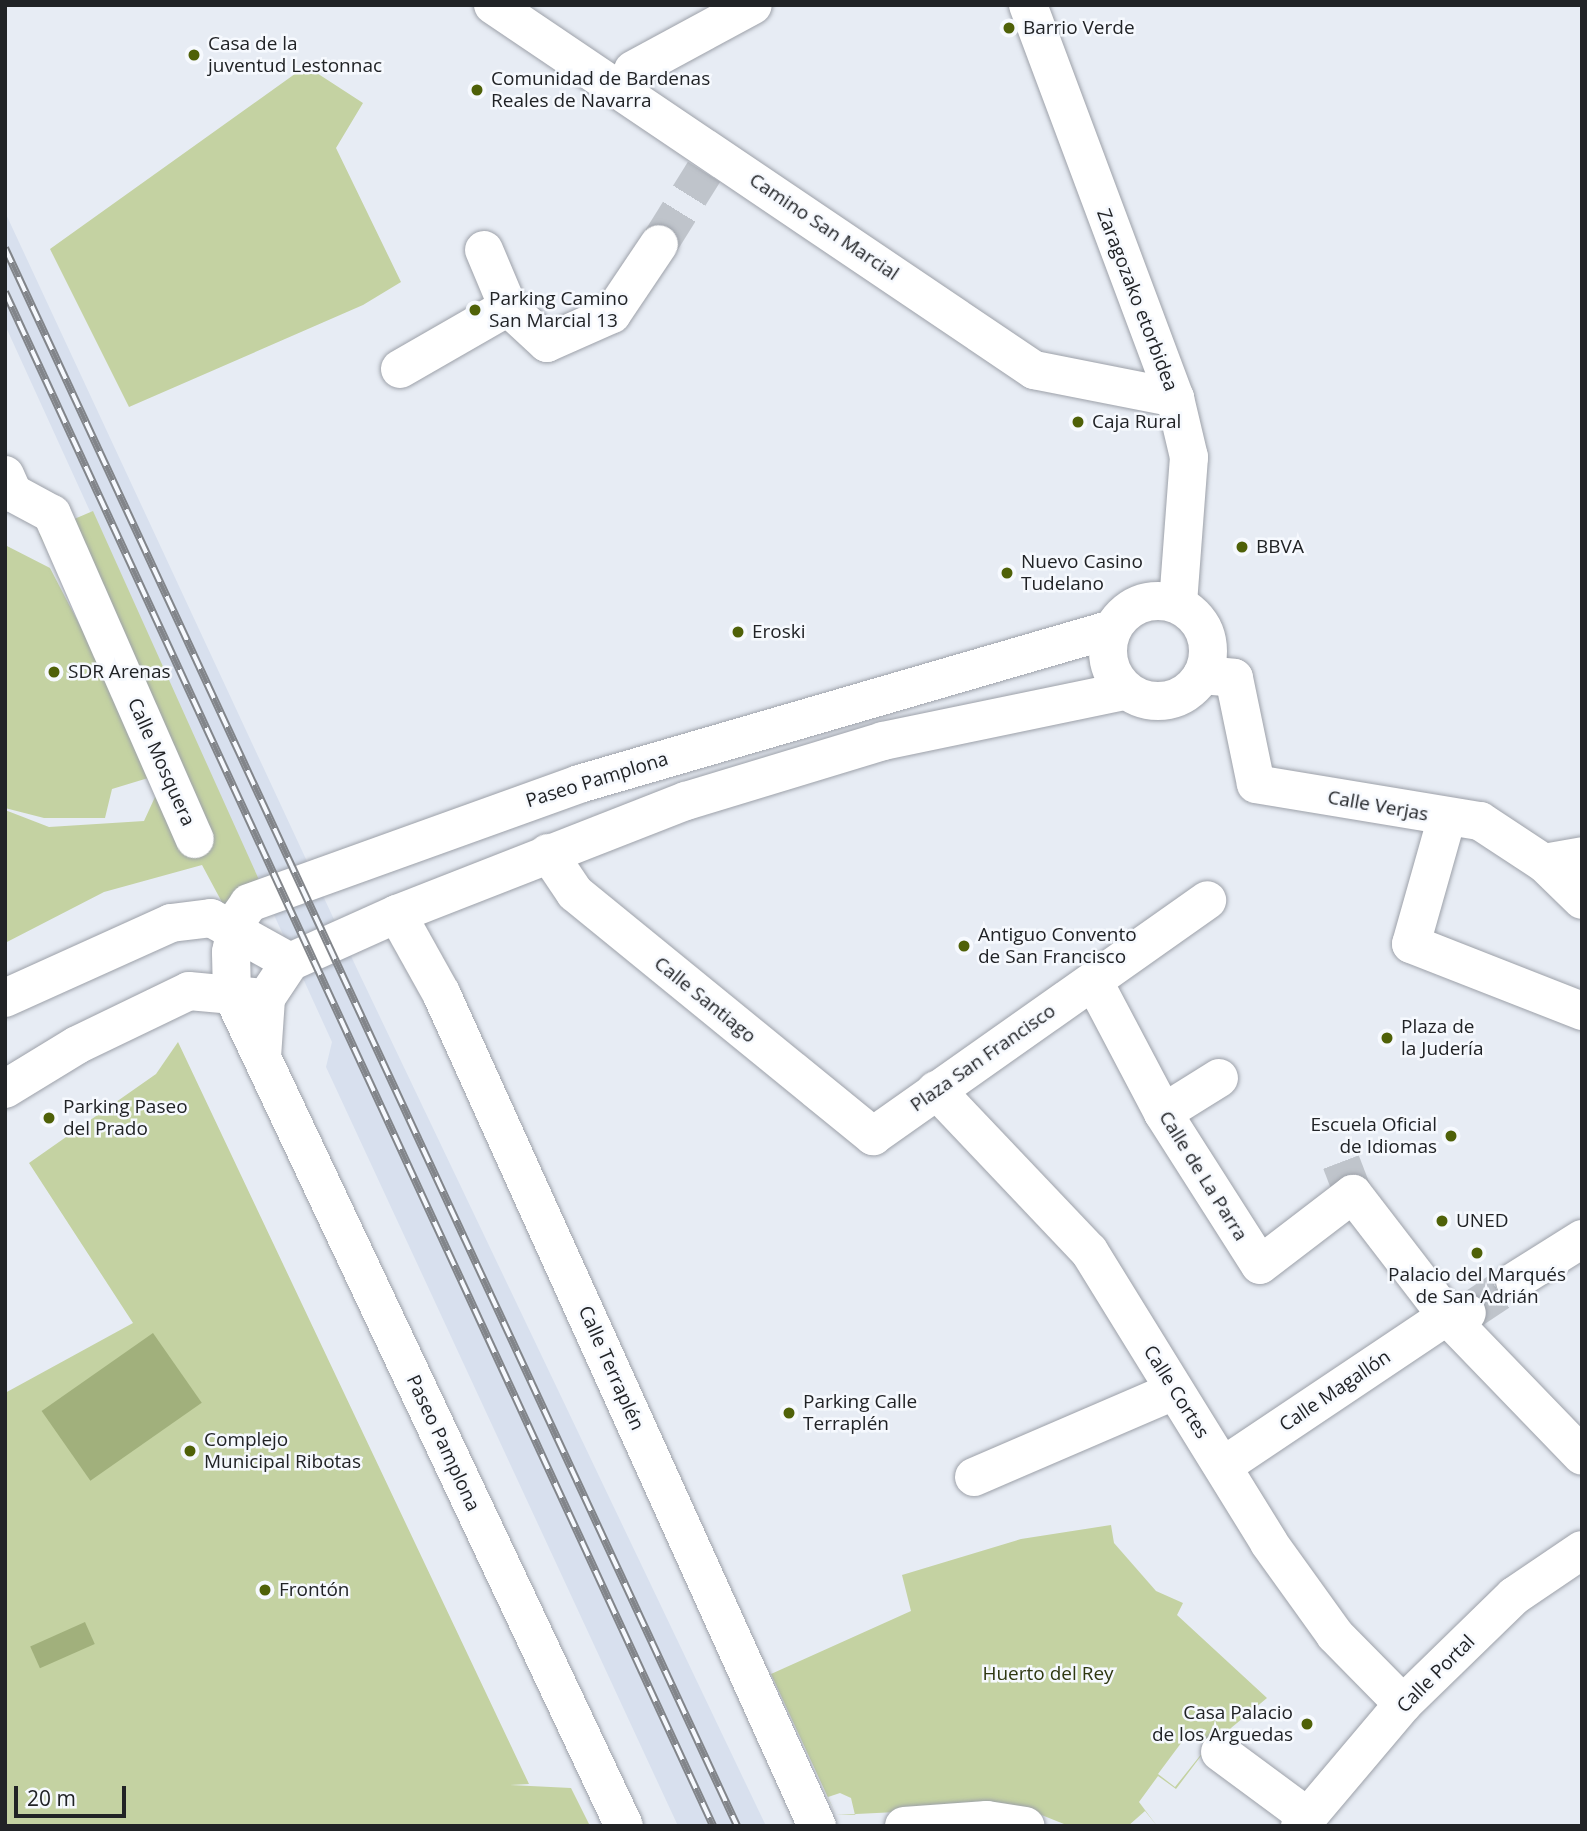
<!DOCTYPE html>
<html>
<head>
<meta charset="utf-8">
<style>
  body { margin:0 }
  #map { position:relative; width:1587px; height:1831px; overflow:hidden; background:#e7ecf4; font-family:"Open Sans",sans-serif }
  div>[style] { position:absolute }
  .built>* { inset:0; background:#d8e0ee }
  .green>* { inset:0; background:#c4d2a2 }
  .water>* { inset:0; background:#a1b07c; transform-origin:0 0 }
  .minor-tunnel>* { height:38px; margin-top:-19px; transform-origin:0; background:repeating-linear-gradient(90deg,#bfc4cb 0 38px,transparent 0 57px) }
  .roads { filter:drop-shadow(0 0 2px #9da1a9) drop-shadow(0 0 2px #9da1a9) }
  .minor>* { height:38px; margin:-19px; padding:0 19px; transform-origin:19px; border-radius:19px; background:#fff }
  .major>* { height:38px; margin:-19px; padding:0 19px; transform-origin:19px; border-radius:19px; background:#fff }
  .major>.ring { margin:-19px; padding:0; box-sizing:content-box; background:none; border:38px solid #fff; border-radius:50% }
  .rail>* { height:8px; margin-top:-4px; transform-origin:0; background:repeating-linear-gradient(90deg,#f6f9fe 0 16px,#82858a 0 32px); box-sizing:border-box; border-block:2px solid #82858a }
  .dots>* { width:19px; height:19px; translate:-50% -50%; box-sizing:border-box; border:4px solid #f6f9fe; border-radius:50% }
  span { translate:-50% -50%; white-space:nowrap; text-align:center; line-height:1.15; -webkit-text-stroke:5px #f6f9fe; paint-order:stroke }
  .poi-label { font-size:19px; color:#212326 }
  .left { translate:0 -50%; text-align:left }
  .right { translate:-100% -50%; text-align:right }
  .street-label { font-size:19px; color:#212326 }
  .park-label { font-size:19px; color:#2f3810 }
  .frame { position:absolute; inset:0; border:7px solid #212326; pointer-events:none }
  .scale { position:absolute; left:14px; top:1786px; width:112px; height:32px; box-sizing:border-box; border:4px solid #212326; border-top:0; padding-left:9px; font-size:21px; line-height:24px; white-space:nowrap; color:#212326; -webkit-text-stroke:5px #f6f9fe; paint-order:stroke }
</style>
</head>
<body>
<div id="map">
  <div class="built">
    <i style="clip-path:polygon(5px 212px,358px 971px,766px 1826px,678px 1826px,326px 1067px,332px 1042px,5px 325px)"></i>
  </div>
  <div class="green">
    <i style="clip-path:polygon(306px 66px,363px 103px,336px 148px,401px 282px,363px 305px,129px 407px,50px 249px)"></i>
    <i style="clip-path:polygon(93px 511px,260px 882px,224px 906px,202px 865px,104px 892px,5px 943px,5px 810px,49px 827px,144px 821px,166px 773px,39px 534px)"></i>
    <i style="clip-path:polygon(5px 545px,50px 568px,158px 775px,112px 789px,105px 818px,44px 818px,5px 808px)"></i>
    <i style="clip-path:polygon(178px 1042px,529px 1784px,510px 1785px,571px 1788px,590px 1826px,5px 1826px,5px 1393px,133px 1323px,29px 1163px,156px 1074px)"></i>
    <i style="clip-path:polygon(evenodd,1111px 1525px,1114px 1543px,1156px 1591px,1183px 1603px,1177px 1615px,1267px 1698px,1207px 1748px,1176px 1789px,1158px 1776px,1139px 1802px,1157px 1826px,1145px 1811px,1128px 1826px,1069px 1826px,1019px 1806px,836px 1815px,771px 1674px,911px 1611px,902px 1575px,1021px 1539px,1111px 1525px,1190px 1731px,1207px 1747px,1175px 1787px,1158px 1774px,1190px 1731px,1111px 1525px,840px 1793px,851px 1798px,855px 1815px,836px 1815px,828px 1797px,840px 1793px)"></i>
  </div>
  <div class="water">
    <i style="left:153px;top:1333px;width:85px;height:136px;rotate:55deg"></i>
    <i style="left:85px;top:1622px;width:24px;height:60px;rotate:66deg"></i>
  </div>
  <div class="minor-tunnel">
    <i style="left:659px;top:244px;width:85px;rotate:-58deg"></i>
    <i style="left:1341px;top:1162px;width:34px;rotate:69deg"></i>
    <i style="left:1467px;top:1313px;width:58px;rotate:-33.7deg"></i>
  </div>
  <div class="roads">
    <div class="minor">
      <i style="left:493px;top:5px;width:653px;rotate:34.01deg"></i>
      <i style="left:1034px;top:370px;width:144px;rotate:11.2deg"></i>
      <i style="left:633px;top:70px;width:136px;rotate:-28.4deg"></i>
      <i style="left:484px;top:250px;width:62px;rotate:67.2deg"></i>
      <i style="left:400px;top:369px;width:125px;rotate:-29.9deg"></i>
      <i style="left:508px;top:307px;width:53px;rotate:42.7deg"></i>
      <i style="left:547px;top:343px;width:71px;rotate:-24deg"></i>
      <i style="left:612px;top:314px;width:84px;rotate:-56.1deg"></i>
      <i style="left:5px;top:475px;width:20px;rotate:66deg"></i>
      <i style="left:13px;top:493px;width:44px;rotate:28.3deg"></i>
      <i style="left:52px;top:514px;width:355px;rotate:66.3deg"></i>
      <i style="left:1202px;top:675px;width:32px;rotate:5deg"></i>
      <i style="left:1234px;top:678px;width:108px;rotate:78.3deg"></i>
      <i style="left:1256px;top:784px;width:227px;rotate:9.4deg"></i>
      <i style="left:1480px;top:821px;width:77px;rotate:33.3deg"></i>
      <i style="left:1544px;top:863px;width:53px;rotate:44.2deg"></i>
      <i style="left:1447px;top:817px;width:132px;rotate:105.8deg"></i>
      <i style="left:1411px;top:944px;width:184px;rotate:21.4deg"></i>
      <i style="left:548px;top:853px;width:48px;rotate:56deg"></i>
      <i style="left:575px;top:893px;width:385px;rotate:39.2deg"></i>
      <i style="left:873px;top:1136px;width:409px;rotate:-35.2deg"></i>
      <i style="left:1544px;top:863px;width:39px;rotate:-10deg"></i>
      <i style="left:397px;top:914px;width:90px;rotate:60.9deg"></i>
      <i style="left:441px;top:993px;width:914px;rotate:65.71deg"></i>
      <i style="left:1094px;top:982px;width:148px;rotate:62.2deg"></i>
      <i style="left:1163px;top:1113px;width:180px;rotate:57.5deg"></i>
      <i style="left:1260px;top:1265px;width:117px;rotate:-37.4deg"></i>
      <i style="left:1353px;top:1194px;width:154px;rotate:52.4deg"></i>
      <i style="left:1447px;top:1316px;width:194px;rotate:46deg"></i>
      <i style="left:5px;top:998px;width:182px;rotate:-24.3deg"></i>
      <i style="left:171px;top:923px;width:40px;rotate:-7.1deg"></i>
      <i style="left:211px;top:918px;width:90px;rotate:29.1deg"></i>
      <i style="left:5px;top:1089px;width:84px;rotate:-31.4deg"></i>
      <i style="left:77px;top:1045px;width:124px;rotate:-25.7deg"></i>
      <i style="left:189px;top:991px;width:75px;rotate:5.3deg"></i>
      <i style="left:936px;top:1090px;width:222px;rotate:46.5deg"></i>
      <i style="left:1089px;top:1251px;width:343px;rotate:58.3deg"></i>
      <i style="left:1269px;top:1543px;width:113px;rotate:54.3deg"></i>
      <i style="left:1335px;top:1635px;width:97px;rotate:45.4deg"></i>
      <i style="left:1163px;top:1113px;width:66px;rotate:-32deg"></i>
      <i style="left:1515px;top:1281px;width:79px;rotate:-32.1deg"></i>
      <i style="left:1223px;top:1466px;width:270px;rotate:-33.8deg"></i>
      <i style="left:1447px;top:1316px;width:20px;rotate:-9deg"></i>
      <i style="left:974px;top:1477px;width:218px;rotate:-23.3deg"></i>
      <i style="left:1220px;top:1752px;width:109px;rotate:36.5deg"></i>
      <i style="left:904px;top:1826px;width:83px;rotate:-4.1deg"></i>
      <i style="left:987px;top:1820px;width:39px;rotate:9deg"></i>
      <i style="left:1300px;top:1826px;width:160px;rotate:-49.8deg"></i>
      <i style="left:1403px;top:1704px;width:155px;rotate:-44.2deg"></i>
      <i style="left:1514px;top:1596px;width:82px;rotate:-34.1deg"></i>
    </div>
    <div class="major">
      <i style="left:1028px;top:5px;width:420px;rotate:69.5deg"></i>
      <i style="left:1175px;top:398px;width:61px;rotate:76.7deg"></i>
      <i style="left:1189px;top:457px;width:148px;rotate:94.3deg"></i>
      <i class="ring" style="left:1108px;top:601px;width:62px;height:62px"></i>
      <i style="left:262px;top:1057px;width:59px;rotate:-86.1deg"></i>
      <i style="left:266px;top:998px;width:43px;rotate:-56.3deg"></i>
      <i style="left:290px;top:962px;width:117px;rotate:-24.2deg"></i>
      <i style="left:397px;top:914px;width:310px;rotate:-21.4deg"></i>
      <i style="left:686px;top:801px;width:206px;rotate:-16.9deg"></i>
      <i style="left:883px;top:741px;width:246px;rotate:-11.7deg"></i>
      <i style="left:624px;top:1826px;width:920px;rotate:-115.23deg"></i>
      <i style="left:232px;top:994px;width:42px;rotate:-91.4deg"></i>
      <i style="left:231px;top:952px;width:34px;rotate:-78deg"></i>
      <i style="left:238px;top:919px;width:19px;rotate:-55deg"></i>
      <i style="left:249px;top:903px;width:351px;rotate:-19.8deg"></i>
      <i style="left:579px;top:784px;width:555px;rotate:-16.21deg"></i>
    </div>
  </div>
  <div class="rail">
    <i style="left:5px;top:248px;width:1740px;rotate:65.11deg"></i>
    <i style="left:5px;top:292px;width:1690px;rotate:65.22deg"></i>
  </div>
  <div class="dots">
    <i style="left:1009px;top:28px;background:#4f6108"></i>
    <i style="left:194px;top:55px;background:#4f6108"></i>
    <i style="left:477px;top:90px;background:#4f6108"></i>
    <i style="left:475px;top:310px;background:#4f6108"></i>
    <i style="left:1078px;top:422px;background:#4f6108"></i>
    <i style="left:1242px;top:547px;background:#4f6108"></i>
    <i style="left:1007px;top:573px;background:#4f6108"></i>
    <i style="left:738px;top:632px;background:#4f6108"></i>
    <i style="left:54px;top:672px;background:#4f6108"></i>
    <i style="left:964px;top:946px;background:#4f6108"></i>
    <i style="left:1387px;top:1038px;background:#4f6108"></i>
    <i style="left:49px;top:1118px;background:#4f6108"></i>
    <i style="left:1451px;top:1136px;background:#4f6108"></i>
    <i style="left:1442px;top:1221px;background:#4f6108"></i>
    <i style="left:1477px;top:1253px;background:#4f6108"></i>
    <i style="left:789px;top:1413px;background:#4f6108"></i>
    <i style="left:190px;top:1451px;background:#4f6108"></i>
    <i style="left:265px;top:1590px;background:#4f6108"></i>
    <i style="left:1307px;top:1724px;background:#4f6108"></i>
  </div>
  <div class="poi-label">
    <span class="left" style="left:1023px;top:28px">Barrio Verde</span>
    <span class="left" style="left:208px;top:55px">Casa de la<br>juventud Lestonnac</span>
    <span class="left" style="left:491px;top:90px">Comunidad de Bardenas<br>Reales de Navarra</span>
    <span class="left" style="left:489px;top:310px">Parking Camino<br>San Marcial 13</span>
    <span class="left" style="left:1092px;top:422px">Caja Rural</span>
    <span class="left" style="left:1256px;top:547px">BBVA</span>
    <span class="left" style="left:1021px;top:573px">Nuevo Casino<br>Tudelano</span>
    <span class="left" style="left:752px;top:632px">Eroski</span>
    <span class="left" style="left:68px;top:672px">SDR Arenas</span>
    <span class="left" style="left:978px;top:946px">Antiguo Convento<br>de San Francisco</span>
    <span class="left" style="left:1401px;top:1038px">Plaza de<br>la Judería</span>
    <span class="left" style="left:63px;top:1118px">Parking Paseo<br>del Prado</span>
    <span class="right" style="left:1437px;top:1136px">Escuela Oficial<br>de Idiomas</span>
    <span class="left" style="left:1456px;top:1221px">UNED</span>
    <span style="left:1477px;top:1286px">Palacio del Marqués<br>de San Adrián</span>
    <span class="left" style="left:803px;top:1413px">Parking Calle<br>Terraplén</span>
    <span class="left" style="left:204px;top:1451px">Complejo<br>Municipal Ribotas</span>
    <span class="left" style="left:279px;top:1590px">Frontón</span>
    <span class="right" style="left:1293px;top:1724px">Casa Palacio<br>de los Arguedas</span>
  </div>
  <div class="street-label">
    <span style="left:824px;top:227px;rotate:34deg">Camino San Marcial</span>
    <span style="left:1137px;top:300px;rotate:69deg">Zaragozako etorbidea</span>
    <span style="left:161px;top:762px;rotate:66deg">Calle Mosquera</span>
    <span style="left:597px;top:780px;rotate:-17deg">Paseo Pamplona</span>
    <span style="left:1378px;top:806px;rotate:10deg">Calle Verjas</span>
    <span style="left:705px;top:1000px;rotate:39deg">Calle Santiago</span>
    <span style="left:983px;top:1058px;rotate:-35deg">Plaza San Francisco</span>
    <span style="left:1203px;top:1176px;rotate:58deg">Calle de La Parra</span>
    <span style="left:611px;top:1368px;rotate:66deg">Calle Terraplén</span>
    <span style="left:1335px;top:1391px;rotate:-34deg">Calle Magallón</span>
    <span style="left:1176px;top:1392px;rotate:58deg">Calle Cortes</span>
    <span style="left:443px;top:1443px;rotate:65deg">Paseo Pamplona</span>
    <span style="left:1436px;top:1674px;rotate:-45deg">Calle Portal</span>
  </div>
  <div class="park-label">
    <span style="left:1048px;top:1674px">Huerto del Rey</span>
  </div>
  <div class="frame"></div>
  <div class="scale">20 m</div>
</div>
</body>
</html>
